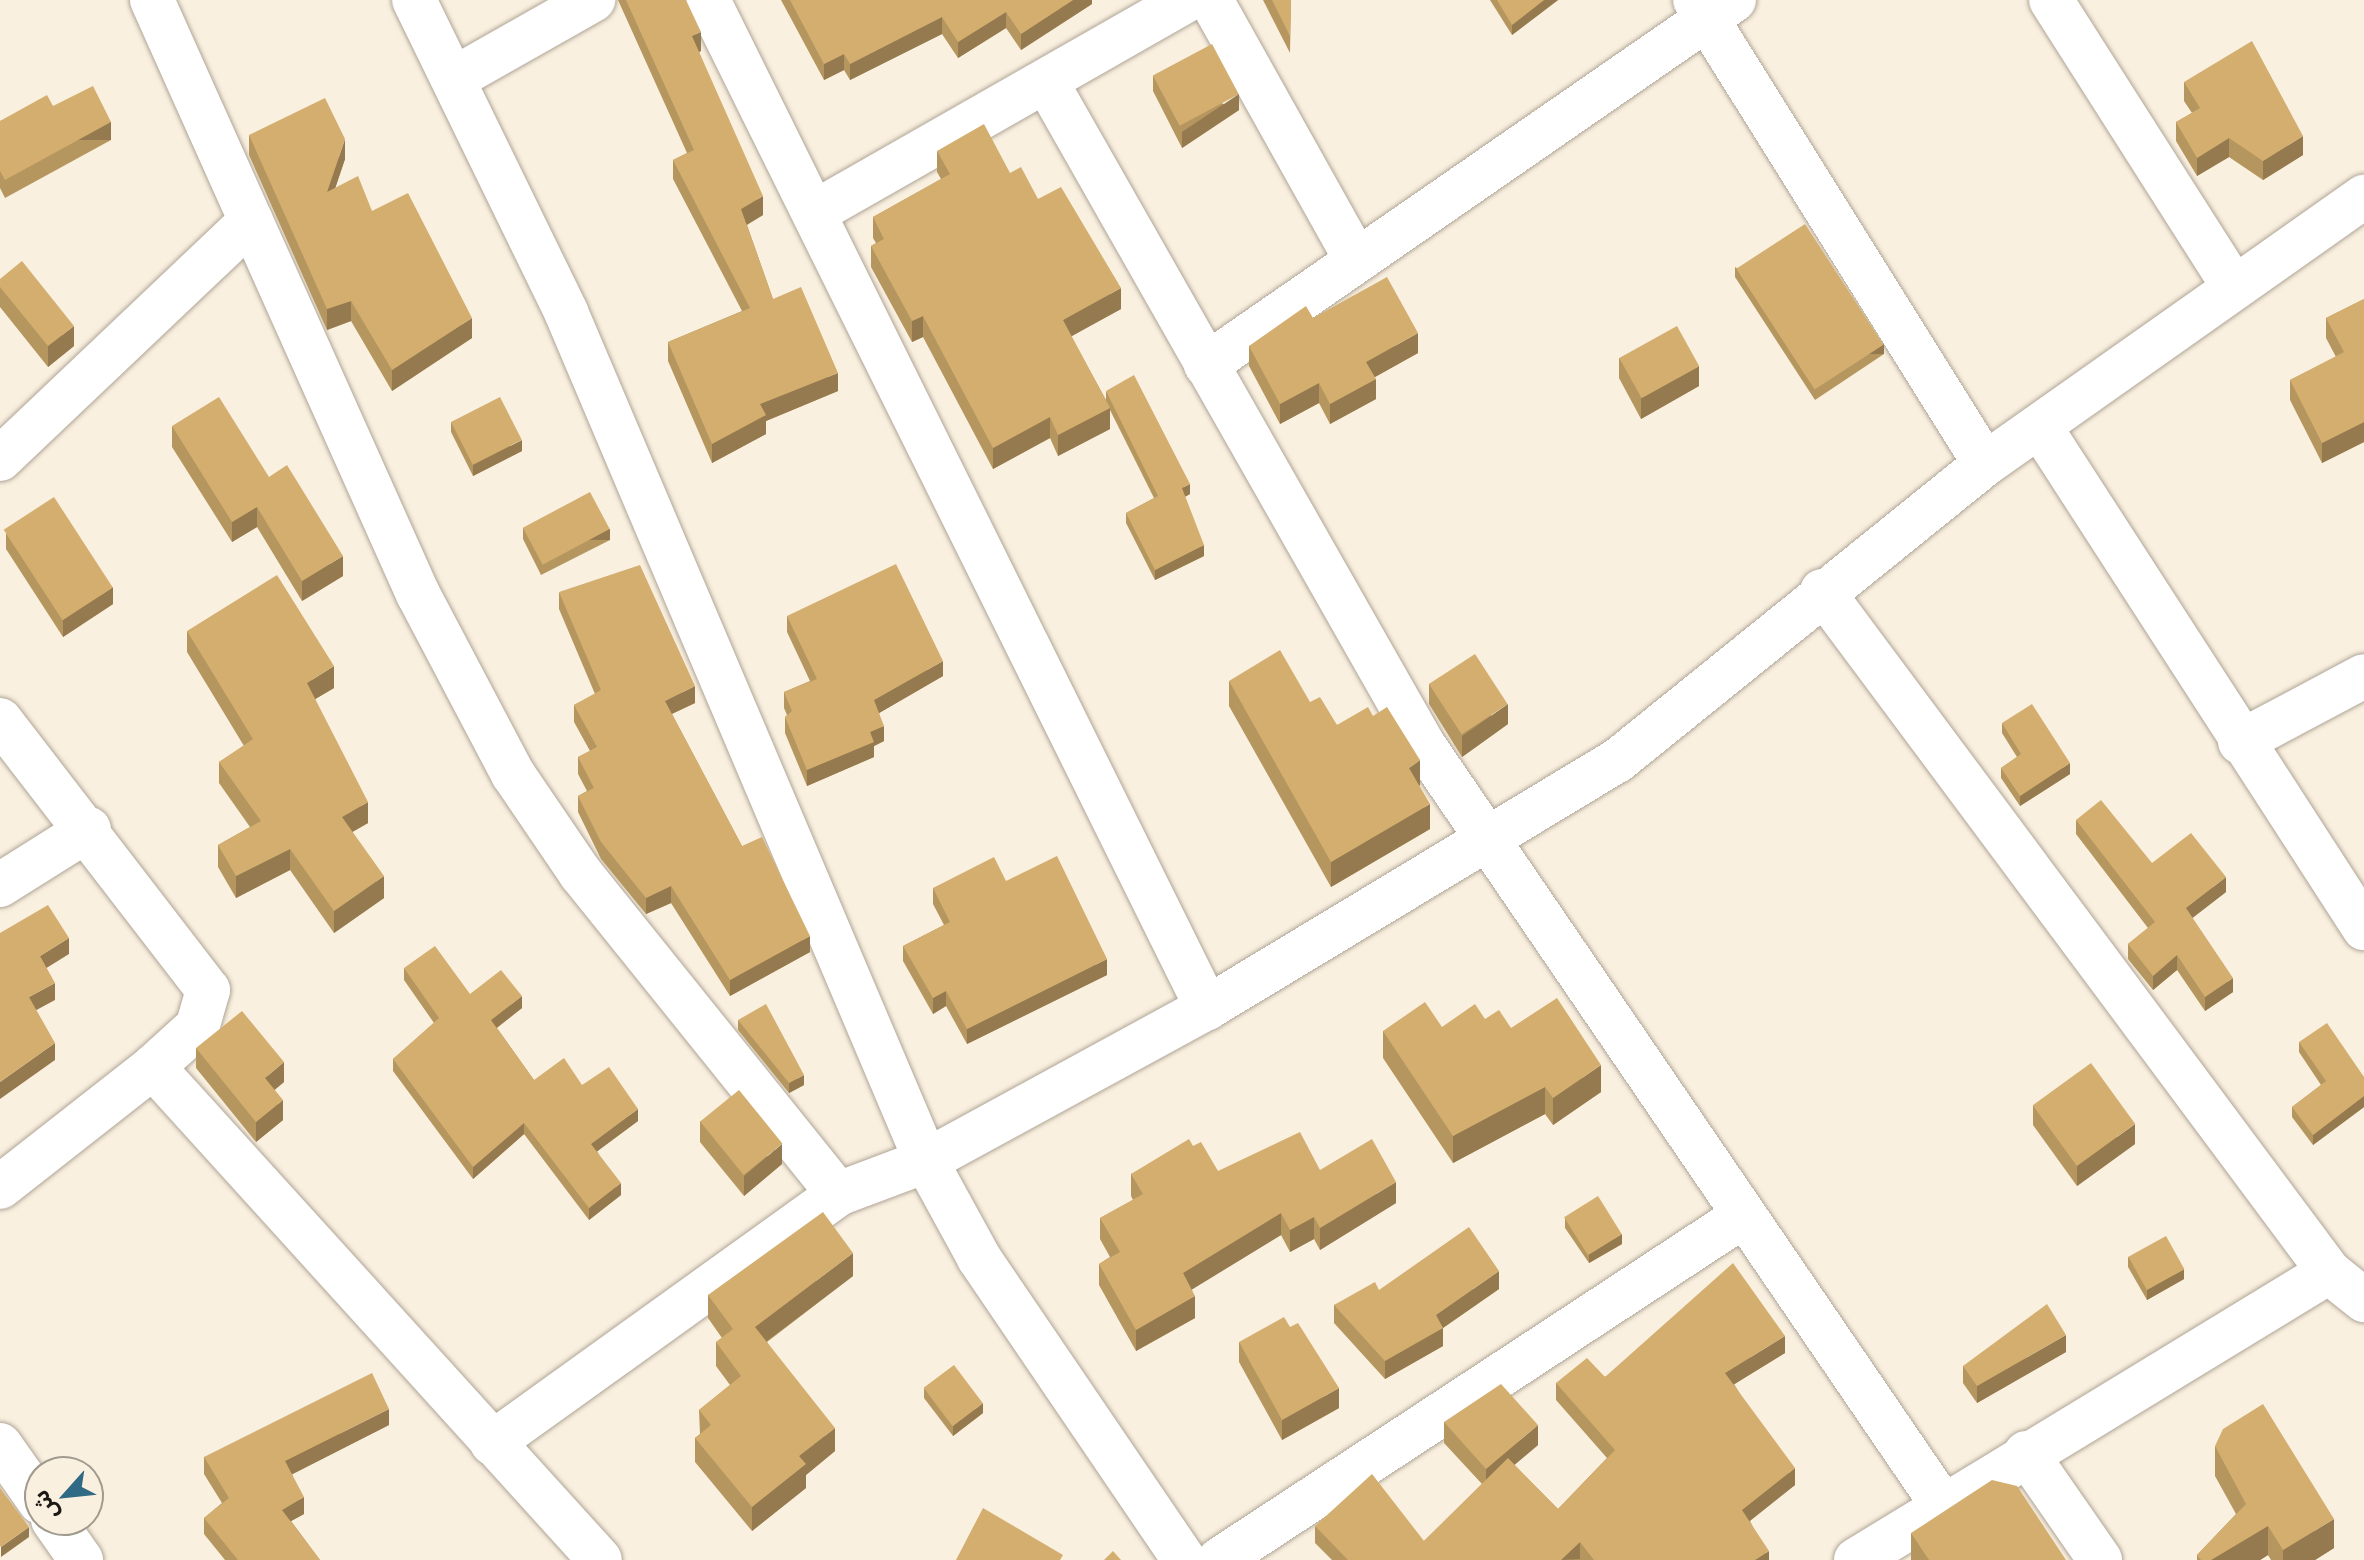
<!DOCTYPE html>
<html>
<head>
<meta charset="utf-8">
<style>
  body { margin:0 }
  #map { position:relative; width:2364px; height:1560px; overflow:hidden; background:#faf0e0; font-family:"Noto Sans","Noto Sans Arabic",sans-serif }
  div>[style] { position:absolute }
  .roads { filter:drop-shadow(0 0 2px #afa596) drop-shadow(0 0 2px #afa596) }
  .street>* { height:44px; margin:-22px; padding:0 22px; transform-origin:22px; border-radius:22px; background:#fff }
  .wall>* { inset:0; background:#b5965f }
  .shaded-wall>* { inset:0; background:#947a4e; transform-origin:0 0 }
  .building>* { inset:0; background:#d3ae6f; transform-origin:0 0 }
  span { translate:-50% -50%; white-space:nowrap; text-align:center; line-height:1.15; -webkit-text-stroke:6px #faf0e0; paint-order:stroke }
  .north { position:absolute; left:24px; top:1456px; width:80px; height:80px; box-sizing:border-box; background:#faf0e0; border:2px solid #a19a8e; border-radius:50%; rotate:243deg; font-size:22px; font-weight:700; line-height:32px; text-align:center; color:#1c1813 }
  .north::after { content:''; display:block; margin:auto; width:28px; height:36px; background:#316a84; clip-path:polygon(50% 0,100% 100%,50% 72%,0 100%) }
</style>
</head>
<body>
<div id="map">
  <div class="roads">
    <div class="street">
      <i style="left:152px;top:0;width:651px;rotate:65.88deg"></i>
      <i style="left:418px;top:594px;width:204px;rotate:62.2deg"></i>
      <i style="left:513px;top:774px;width:121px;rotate:55.8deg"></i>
      <i style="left:581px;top:874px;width:410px;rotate:51.2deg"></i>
      <i style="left:414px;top:0;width:347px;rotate:64deg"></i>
      <i style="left:566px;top:312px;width:922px;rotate:67.02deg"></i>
      <i style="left:926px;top:1161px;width:111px;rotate:61.3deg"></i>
      <i style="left:979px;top:1258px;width:365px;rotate:55.8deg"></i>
      <i style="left:708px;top:0;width:1125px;rotate:63.66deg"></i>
      <i style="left:1211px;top:0;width:297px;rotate:60.8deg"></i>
      <i style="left:1695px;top:0;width:547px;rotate:57.99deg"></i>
      <i style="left:2051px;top:0;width:340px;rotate:57.5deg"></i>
      <i style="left:455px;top:78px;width:159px;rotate:-29.5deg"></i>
      <i style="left:1047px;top:83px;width:763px;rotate:60.38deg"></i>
      <i style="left:1424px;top:746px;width:917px;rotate:55.67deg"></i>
      <i style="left:817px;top:211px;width:426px;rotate:-29.7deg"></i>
      <i style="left:1206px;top:365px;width:642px;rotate:-34.66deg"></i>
      <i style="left:2040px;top:427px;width:597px;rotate:57.11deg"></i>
      <i style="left:0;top:459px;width:346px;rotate:-43.5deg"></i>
      <i style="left:1822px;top:591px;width:849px;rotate:53.33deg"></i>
      <i style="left:2329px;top:1272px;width:45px;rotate:38.7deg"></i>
      <i style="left:0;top:720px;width:341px;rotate:52.4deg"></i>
      <i style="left:208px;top:990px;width:37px;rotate:106deg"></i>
      <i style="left:198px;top:1026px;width:61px;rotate:137.7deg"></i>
      <i style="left:153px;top:1067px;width:665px;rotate:47.8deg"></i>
      <i style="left:2240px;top:742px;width:140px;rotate:-28deg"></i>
      <i style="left:0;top:885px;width:105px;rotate:-32.2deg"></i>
      <i style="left:0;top:1187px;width:194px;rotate:-38.1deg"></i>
      <i style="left:492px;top:1443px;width:426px;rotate:-35.7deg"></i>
      <i style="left:838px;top:1194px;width:94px;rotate:-20.6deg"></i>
      <i style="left:926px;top:1161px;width:320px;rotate:-28.6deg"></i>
      <i style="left:1207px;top:1008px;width:479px;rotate:-31.1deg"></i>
      <i style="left:1617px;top:761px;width:473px;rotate:-38.9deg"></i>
      <i style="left:1985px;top:464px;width:464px;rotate:-35.2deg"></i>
      <i style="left:0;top:1445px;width:70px;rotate:54.9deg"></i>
      <i style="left:2026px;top:1453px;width:130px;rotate:55.3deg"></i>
      <i style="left:53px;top:1520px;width:49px;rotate:55deg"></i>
      <i style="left:1219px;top:1560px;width:623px;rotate:-33.28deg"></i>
      <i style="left:1856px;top:1560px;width:554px;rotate:-31.34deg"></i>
    </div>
  </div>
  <div class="wall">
    <i style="clip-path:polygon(618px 0,686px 0,701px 51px,699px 52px,763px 215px,747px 225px,773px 299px,838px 391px,766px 421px,766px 434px,712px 463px,668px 361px,668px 342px,742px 311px,673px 179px,673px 160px,687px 153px)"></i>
    <i style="clip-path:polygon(781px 0,1092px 0,1092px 4px,1021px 50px,1006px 28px,958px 58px,942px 34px,850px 80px,844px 70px,824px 80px)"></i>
    <i style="clip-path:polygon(1263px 0,1291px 0,1290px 53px)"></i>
    <i style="clip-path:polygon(1490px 0,1558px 0,1512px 35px)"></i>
    <i style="clip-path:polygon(1153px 76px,1239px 110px,1182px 148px,1153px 91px)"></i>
    <i style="clip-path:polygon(2184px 82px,2303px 155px,2263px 180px,2229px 157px,2197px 176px,2176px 141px,2176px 122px,2192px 113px,2184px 101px)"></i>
    <i style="clip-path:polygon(53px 106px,111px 140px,5px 198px,0 188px,0 121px)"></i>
    <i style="clip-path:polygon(249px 135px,345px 159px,335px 188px,372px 211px,472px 338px,392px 391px,351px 321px,327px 330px,249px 155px)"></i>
    <i style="clip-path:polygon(937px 151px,1010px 173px,1038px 199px,1121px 309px,1071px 336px,1106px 400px,1106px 391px,1190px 494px,1185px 497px,1204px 556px,1155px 580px,1126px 523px,1126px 513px,1154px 498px,1110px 410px,1110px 429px,1058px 456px,1050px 438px,993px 469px,923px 337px,912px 342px,871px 267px,871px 246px,876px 243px,873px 238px,873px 217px,941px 179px,937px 172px)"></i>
    <i style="clip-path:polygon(1735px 267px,1884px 354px,1815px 400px,1735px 277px)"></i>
    <i style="clip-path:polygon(0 279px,74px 346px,48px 367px,0 307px)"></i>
    <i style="clip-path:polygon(2364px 299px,2364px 442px,2322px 463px,2290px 400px,2290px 380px,2336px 357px,2326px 338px,2326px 318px)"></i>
    <i style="clip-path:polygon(1313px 318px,1418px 353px,1375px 377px,1376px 399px,1330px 424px,1319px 403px,1280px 424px,1249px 366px,1249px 346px)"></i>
    <i style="clip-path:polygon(1619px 358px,1699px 386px,1641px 419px,1619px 378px)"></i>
    <i style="clip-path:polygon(451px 422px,522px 451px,473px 476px,451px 432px)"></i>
    <i style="clip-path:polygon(172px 426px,343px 576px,302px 601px,257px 527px,232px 542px,172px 447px)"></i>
    <i style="clip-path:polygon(523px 528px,610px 540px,541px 575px,523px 539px)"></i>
    <i style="clip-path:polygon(6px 533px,113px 604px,63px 637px,6px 549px)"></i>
    <i style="clip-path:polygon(559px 592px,695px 703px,672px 714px,742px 846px,810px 952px,730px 996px,671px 903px,646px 914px,601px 859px,578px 812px,578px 796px,587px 791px,578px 774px,578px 757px,590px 751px,574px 722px,574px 705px,595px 694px,559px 609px)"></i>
    <i style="clip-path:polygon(787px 616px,943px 676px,879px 713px,884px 741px,874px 746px,874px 757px,807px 786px,785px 733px,785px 717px,787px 715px,784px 708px,784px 692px,810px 681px,787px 632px)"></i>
    <i style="clip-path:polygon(187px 631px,334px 688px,315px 699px,368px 823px,352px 832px,384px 898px,334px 933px,290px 870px,236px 898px,218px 867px,218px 845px,250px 827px,219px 783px,219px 762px,244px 746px,187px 652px)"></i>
    <i style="clip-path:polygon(1229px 681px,1310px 702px,1337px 725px,1373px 716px,1420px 785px,1419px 786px,1430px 829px,1331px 887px,1229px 706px)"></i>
    <i style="clip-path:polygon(1429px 684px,1508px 724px,1462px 757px,1429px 704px)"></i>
    <i style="clip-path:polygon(2002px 723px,2070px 774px,2020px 806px,2001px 778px,2001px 768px,2017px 757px,2002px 733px)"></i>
    <i style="clip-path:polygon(2076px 820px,2152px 863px,2226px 892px,2192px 918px,2233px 992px,2205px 1011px,2177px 970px,2153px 990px,2128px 959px,2128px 944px,2148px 928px,2076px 834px)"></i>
    <i style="clip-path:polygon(1006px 881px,1107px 975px,967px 1044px,946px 1006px,933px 1014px,903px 961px,903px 946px,944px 925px,933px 904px,933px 888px)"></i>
    <i style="clip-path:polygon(404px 968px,470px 994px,522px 1008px,497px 1028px,534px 1080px,582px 1085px,638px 1121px,597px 1151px,621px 1195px,589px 1220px,524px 1134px,473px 1179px,393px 1071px,393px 1059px,434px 1023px,404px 980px)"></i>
    <i style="clip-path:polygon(1485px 1019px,1511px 1028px,1601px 1092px,1553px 1125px,1545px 1114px,1453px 1163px,1383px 1058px,1383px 1031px,1442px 1027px)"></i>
    <i style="clip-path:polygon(738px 1020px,804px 1085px,789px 1093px,738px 1030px)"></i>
    <i style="clip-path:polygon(2299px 1042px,2364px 1077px,2364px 1107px,2313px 1145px,2292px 1117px,2292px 1107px,2321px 1085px,2299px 1052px)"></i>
    <i style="clip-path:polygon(196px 1048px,284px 1082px,274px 1090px,283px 1120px,256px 1142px,196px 1068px)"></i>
    <i style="clip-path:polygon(2033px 1105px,2135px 1144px,2077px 1186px,2033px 1125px)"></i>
    <i style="clip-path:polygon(700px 1121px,782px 1164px,744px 1196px,700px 1142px)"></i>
    <i style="clip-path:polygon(1193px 1146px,1218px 1171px,1320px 1170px,1396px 1203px,1320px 1250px,1314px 1239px,1290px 1252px,1281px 1235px,1192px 1289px,1195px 1318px,1136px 1351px,1099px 1285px,1099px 1264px,1110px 1257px,1100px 1239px,1100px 1218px,1133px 1200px,1131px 1196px,1131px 1174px)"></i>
    <i style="clip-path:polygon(1565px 1218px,1622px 1244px,1589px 1263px,1565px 1228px)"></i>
    <i style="clip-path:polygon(2128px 1257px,2184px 1279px,2147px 1300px,2128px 1267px)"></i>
    <i style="clip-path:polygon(853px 1276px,767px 1342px,835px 1451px,806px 1475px,806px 1488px,752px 1531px,695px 1462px,695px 1438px,700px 1434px,699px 1410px,730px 1385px,716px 1366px,716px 1342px,722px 1338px,708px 1318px,708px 1295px)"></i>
    <i style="clip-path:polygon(1499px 1289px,1443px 1328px,1443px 1346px,1385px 1379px,1334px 1323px,1334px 1305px,1379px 1290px)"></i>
    <i style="clip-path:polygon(1239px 1342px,1339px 1408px,1282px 1440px,1239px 1362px)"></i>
    <i style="clip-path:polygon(2066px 1352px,1977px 1403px,1963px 1383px,1963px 1366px)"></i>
    <i style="clip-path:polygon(1785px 1353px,1734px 1384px,1795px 1485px,1750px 1521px,1769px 1560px,1332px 1560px,1315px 1543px,1315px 1526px,1424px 1541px,1482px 1484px,1444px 1443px,1444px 1422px,1538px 1445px,1514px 1465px,1558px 1509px,1607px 1458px,1556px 1400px,1556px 1383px)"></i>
    <i style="clip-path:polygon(924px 1388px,983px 1413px,953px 1436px,924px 1398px)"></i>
    <i style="clip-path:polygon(389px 1425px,292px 1474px,304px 1514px,291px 1521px,320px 1560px,225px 1560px,204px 1534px,204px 1518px,222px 1503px,204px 1474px,204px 1457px)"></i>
    <i style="clip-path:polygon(2215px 1446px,2334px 1548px,2315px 1560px,2271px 1560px,2268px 1555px,2260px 1560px,2197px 1560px,2197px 1555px,2236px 1514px,2215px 1476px)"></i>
    <i style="clip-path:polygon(1911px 1533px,2066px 1560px,1911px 1560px)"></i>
  </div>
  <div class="shaded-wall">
    <i style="clip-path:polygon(1073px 0,1092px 0,1092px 4px,1021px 50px,1021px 34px)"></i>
    <i style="clip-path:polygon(1544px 0,1558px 0,1512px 35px,1512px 25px)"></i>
    <i style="clip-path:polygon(1006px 12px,1006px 28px,958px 58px,958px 42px)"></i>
    <i style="clip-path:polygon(942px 17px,942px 34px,850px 80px,850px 64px)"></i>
    <i style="clip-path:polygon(701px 32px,701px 51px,692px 55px,692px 36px)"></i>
    <i style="clip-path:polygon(844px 54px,844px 70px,824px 80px,824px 64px)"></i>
    <i style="clip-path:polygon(1239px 94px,1239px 110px,1182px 148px,1182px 132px)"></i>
    <i style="left:111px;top:122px;width:18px;height:121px;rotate:90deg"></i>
    <i style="clip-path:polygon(2303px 136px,2303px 155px,2263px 180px,2263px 161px)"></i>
    <i style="clip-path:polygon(2229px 138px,2229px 157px,2197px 176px,2197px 158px)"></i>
    <i style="clip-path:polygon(345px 139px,345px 159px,327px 213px,327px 192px)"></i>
    <i style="clip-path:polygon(763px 196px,763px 215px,741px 228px,741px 209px)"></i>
    <i style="clip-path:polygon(1121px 288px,1121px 309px,1063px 341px,1063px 320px)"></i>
    <i style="clip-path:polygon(351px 301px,351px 321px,327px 330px,327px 309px)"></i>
    <i style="clip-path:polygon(923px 316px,923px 337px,912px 342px,912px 321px)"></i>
    <i style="clip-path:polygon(472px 318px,472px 338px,392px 391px,392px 370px)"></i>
    <i style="clip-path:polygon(74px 326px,74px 346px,48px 367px,48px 346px)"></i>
    <i style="clip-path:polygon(1418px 333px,1418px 353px,1366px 382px,1366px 362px)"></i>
    <i style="left:1884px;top:344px;width:10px;height:83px;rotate:90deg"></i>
    <i style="clip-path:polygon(1699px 366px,1699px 386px,1641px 419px,1641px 398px)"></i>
    <i style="clip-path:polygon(838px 373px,838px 391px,766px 421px,766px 434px,712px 463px,712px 444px,760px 404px)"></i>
    <i style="clip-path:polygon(1376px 379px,1376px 399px,1330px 424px,1330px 404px)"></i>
    <i style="clip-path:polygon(1319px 383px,1319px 403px,1280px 424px,1280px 404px)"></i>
    <i style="clip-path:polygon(1110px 408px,1110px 429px,1058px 456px,1058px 435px)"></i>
    <i style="clip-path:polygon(1050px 417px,1050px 438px,993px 469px,993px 448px)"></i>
    <i style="clip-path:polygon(2364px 422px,2364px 442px,2322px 463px,2322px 443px)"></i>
    <i style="clip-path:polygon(522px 440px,522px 451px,473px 476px,473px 465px)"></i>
    <i style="clip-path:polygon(1190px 484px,1190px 494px,1182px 498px,1182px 488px)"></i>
    <i style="clip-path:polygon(257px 507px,257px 527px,232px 542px,232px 522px)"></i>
    <i style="left:610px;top:529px;width:11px;height:77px;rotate:90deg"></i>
    <i style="clip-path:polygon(1204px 545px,1204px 556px,1155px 580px,1155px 570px)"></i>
    <i style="clip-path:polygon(343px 556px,343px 576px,302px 601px,302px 581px)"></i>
    <i style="clip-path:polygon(113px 587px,113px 604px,63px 637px,63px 620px)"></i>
    <i style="clip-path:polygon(943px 661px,943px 676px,874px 716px,874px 700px)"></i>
    <i style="clip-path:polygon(334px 666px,334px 688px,307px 704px,307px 683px)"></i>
    <i style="clip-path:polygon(695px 686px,695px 703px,665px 717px,665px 701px)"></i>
    <i style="clip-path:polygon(1508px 704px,1508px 724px,1462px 757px,1462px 736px)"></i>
    <i style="clip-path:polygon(884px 726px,884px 741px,874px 746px,874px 757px,807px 786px,807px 770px,870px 732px)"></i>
    <i style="clip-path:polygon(1420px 760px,1420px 785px,1409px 793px,1409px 768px)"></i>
    <i style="clip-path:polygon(2070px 763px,2070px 774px,2020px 806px,2020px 796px)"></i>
    <i style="clip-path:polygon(368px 802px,368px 823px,342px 838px,342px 817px)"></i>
    <i style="clip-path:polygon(1430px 804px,1430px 829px,1331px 887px,1331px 862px)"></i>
    <i style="clip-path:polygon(290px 849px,290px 870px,236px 898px,236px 876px)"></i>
    <i style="clip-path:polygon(384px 876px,384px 898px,334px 933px,334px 911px)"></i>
    <i style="clip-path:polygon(2226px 877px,2226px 892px,2186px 923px,2186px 908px)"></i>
    <i style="clip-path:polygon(671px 886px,671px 903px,646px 914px,646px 898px)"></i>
    <i style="clip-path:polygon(810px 936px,810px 952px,730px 996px,730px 980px)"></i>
    <i style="clip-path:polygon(69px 938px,69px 954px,40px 972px,40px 956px)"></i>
    <i style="clip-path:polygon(2177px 955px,2177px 970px,2153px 990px,2153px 976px)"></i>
    <i style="clip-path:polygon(1107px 959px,1107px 975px,967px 1044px,967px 1029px)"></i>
    <i style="clip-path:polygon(2233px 978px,2233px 992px,2205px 1011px,2205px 997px)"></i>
    <i style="clip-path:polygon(55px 983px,55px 1000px,29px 1014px,29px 997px)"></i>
    <i style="clip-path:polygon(946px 991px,946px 1006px,933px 1014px,933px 998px)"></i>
    <i style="clip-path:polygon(522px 996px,522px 1008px,491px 1032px,491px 1020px)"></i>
    <i style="clip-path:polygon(55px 1043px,55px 1060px,0 1099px,0 1082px)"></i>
    <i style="clip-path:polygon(284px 1062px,284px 1082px,265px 1098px,265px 1078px)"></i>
    <i style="clip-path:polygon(1601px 1065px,1601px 1092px,1553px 1125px,1553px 1098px)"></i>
    <i style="clip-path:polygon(804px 1075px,804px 1085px,789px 1093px,789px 1083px)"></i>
    <i style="clip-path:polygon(1545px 1087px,1545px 1114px,1453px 1163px,1453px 1136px)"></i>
    <i style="clip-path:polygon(2364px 1096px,2364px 1107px,2313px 1145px,2313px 1135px)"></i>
    <i style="clip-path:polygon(283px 1100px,283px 1120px,256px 1142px,256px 1122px)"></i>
    <i style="clip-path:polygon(638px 1109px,638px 1121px,591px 1156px,591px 1144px)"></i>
    <i style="clip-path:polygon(524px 1123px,524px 1134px,473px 1179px,473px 1167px)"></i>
    <i style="clip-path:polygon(2135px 1124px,2135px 1144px,2077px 1186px,2077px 1166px)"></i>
    <i style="clip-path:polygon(782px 1144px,782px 1164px,744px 1196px,744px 1176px)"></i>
    <i style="clip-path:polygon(1396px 1182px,1396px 1203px,1320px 1250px,1320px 1228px)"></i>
    <i style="clip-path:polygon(621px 1183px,621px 1195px,589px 1220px,589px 1208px)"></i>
    <i style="clip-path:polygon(1281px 1213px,1281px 1235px,1183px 1295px,1183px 1273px)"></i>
    <i style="clip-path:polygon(1314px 1217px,1314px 1239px,1290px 1252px,1290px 1230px)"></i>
    <i style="clip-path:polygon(1622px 1234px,1622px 1244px,1589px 1263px,1589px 1253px)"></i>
    <i style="clip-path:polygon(853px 1253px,853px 1276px,755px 1350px,755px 1327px)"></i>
    <i style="clip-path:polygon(2184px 1269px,2184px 1279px,2147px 1300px,2147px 1290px)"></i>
    <i style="clip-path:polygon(1499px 1271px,1499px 1289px,1440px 1330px,1443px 1328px,1443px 1346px,1385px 1379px,1385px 1361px,1436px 1315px)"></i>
    <i style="clip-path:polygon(1195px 1296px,1195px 1318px,1136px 1351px,1136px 1330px)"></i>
    <i style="clip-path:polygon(2066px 1335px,2066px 1352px,1977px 1403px,1977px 1386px)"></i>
    <i style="clip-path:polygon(1785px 1336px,1785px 1353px,1725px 1390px,1725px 1373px)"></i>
    <i style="clip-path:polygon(1339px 1388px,1339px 1408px,1282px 1440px,1282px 1420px)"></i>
    <i style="clip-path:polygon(983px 1403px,983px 1413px,953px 1436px,953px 1426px)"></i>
    <i style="clip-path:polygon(389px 1409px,389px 1425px,285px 1478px,285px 1461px)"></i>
    <i style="clip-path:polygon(1538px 1425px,1538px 1445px,1486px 1489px,1486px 1469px)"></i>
    <i style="clip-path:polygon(835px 1428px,835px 1451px,806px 1475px,806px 1488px,752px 1531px,752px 1507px,799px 1456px)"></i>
    <i style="clip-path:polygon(1795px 1468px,1795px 1485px,1742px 1527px,1742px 1510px)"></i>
    <i style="clip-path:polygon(304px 1497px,304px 1514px,282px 1526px,282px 1510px)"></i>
    <i style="clip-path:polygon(2334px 1519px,2334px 1548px,2315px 1560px,2283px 1560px,2283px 1550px)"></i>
    <i style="clip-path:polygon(2268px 1526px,2268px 1555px,2260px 1560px,2211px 1560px)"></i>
    <i style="clip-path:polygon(29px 1527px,29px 1537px,1px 1557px,1px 1547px)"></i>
    <i style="clip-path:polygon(1580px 1542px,1580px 1559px,1561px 1560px)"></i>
    <i style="clip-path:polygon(1769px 1551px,1769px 1560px,1755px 1560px)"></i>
  </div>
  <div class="building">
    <i style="clip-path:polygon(626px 0,686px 0,701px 32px,692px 36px,763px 196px,741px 209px,773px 299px,801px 287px,838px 373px,760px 404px,766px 415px,712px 444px,668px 342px,750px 308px,673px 160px,694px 150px)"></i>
    <i style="clip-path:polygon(790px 0,1073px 0,1021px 34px,1006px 12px,958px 42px,942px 17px,850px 64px,844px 54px,824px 64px)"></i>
    <i style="clip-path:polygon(1272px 0,1291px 0,1290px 36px)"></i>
    <i style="clip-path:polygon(1497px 0,1544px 0,1512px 25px)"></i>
    <i style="clip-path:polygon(2252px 41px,2303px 136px,2263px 161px,2229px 138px,2197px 158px,2176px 122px,2200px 108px,2184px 82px)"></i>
    <i style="left:1212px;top:44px;width:57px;height:67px;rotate:62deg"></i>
    <i style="clip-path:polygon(93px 86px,111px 122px,5px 180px,0 171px,0 121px,47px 95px,53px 106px)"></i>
    <i style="clip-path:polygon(325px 98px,345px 139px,327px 192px,358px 176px,372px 211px,408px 193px,472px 318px,392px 370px,351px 301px,327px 309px,249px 135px)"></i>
    <i style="clip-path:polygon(984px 124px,1010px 173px,1021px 167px,1038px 199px,1061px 187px,1121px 288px,1063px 320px,1110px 408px,1058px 435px,1050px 417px,993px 448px,923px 316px,912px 321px,871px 246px,884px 239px,873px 217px,950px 174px,937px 151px)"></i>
    <i style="left:1805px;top:224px;width:144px;height:82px;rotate:57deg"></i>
    <i style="clip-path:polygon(22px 261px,74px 326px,48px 346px,0 287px,0 279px)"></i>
    <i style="clip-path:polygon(1387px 277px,1418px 333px,1366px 362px,1376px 379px,1330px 404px,1319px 383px,1280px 404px,1249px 346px,1306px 306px,1313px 318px)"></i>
    <i style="clip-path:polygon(2364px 299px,2364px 422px,2322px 443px,2290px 380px,2344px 352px,2326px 318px)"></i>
    <i style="left:1677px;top:326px;width:46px;height:66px;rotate:61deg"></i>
    <i style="clip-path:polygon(1134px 375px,1190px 484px,1182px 488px,1204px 545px,1155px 570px,1126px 513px,1158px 496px,1106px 391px)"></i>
    <i style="clip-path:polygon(219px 397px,269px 477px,287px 465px,343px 556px,302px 581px,257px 507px,232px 522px,172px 426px)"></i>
    <i style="left:500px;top:397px;width:48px;height:55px;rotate:63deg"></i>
    <i style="left:590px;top:492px;width:42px;height:76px;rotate:62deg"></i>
    <i style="left:54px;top:497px;width:108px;height:60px;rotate:57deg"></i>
    <i style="clip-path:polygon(896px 564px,943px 661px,874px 700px,884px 726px,870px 732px,874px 742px,807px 770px,785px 717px,792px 711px,784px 692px,817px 679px,787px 616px)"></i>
    <i style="clip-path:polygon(640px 565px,695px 686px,665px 701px,742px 846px,762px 837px,810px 936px,730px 980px,671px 886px,646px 898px,601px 842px,578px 796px,594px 788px,578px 757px,597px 747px,574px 705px,601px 690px,559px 592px)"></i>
    <i style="clip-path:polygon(277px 575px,334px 666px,307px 683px,368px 802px,342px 817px,384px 876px,334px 911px,290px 849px,236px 876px,218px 845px,261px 821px,219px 762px,253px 739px,187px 631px)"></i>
    <i style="clip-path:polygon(1280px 650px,1310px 702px,1320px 697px,1337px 725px,1368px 707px,1373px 716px,1387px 707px,1420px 760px,1409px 768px,1430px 804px,1331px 862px,1229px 681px)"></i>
    <i style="left:1475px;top:654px;width:60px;height:55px;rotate:57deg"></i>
    <i style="clip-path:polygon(2032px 704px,2070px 763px,2020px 796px,2001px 768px,2021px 754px,2002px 723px)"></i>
    <i style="clip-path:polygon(2101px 800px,2152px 863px,2191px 833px,2226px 877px,2186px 908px,2233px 978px,2205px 997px,2177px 955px,2153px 976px,2128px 944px,2155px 922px,2076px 820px)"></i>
    <i style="clip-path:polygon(1057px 856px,1107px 959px,967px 1029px,946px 991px,933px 998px,903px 946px,950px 922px,933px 888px,994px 857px,1006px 881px)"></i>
    <i style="clip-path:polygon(48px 905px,69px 938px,40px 956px,55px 983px,29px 997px,55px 1043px,0 1082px,0 933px)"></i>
    <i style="clip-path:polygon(435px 946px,470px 994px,501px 970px,522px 996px,491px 1020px,534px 1080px,564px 1058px,582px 1085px,609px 1067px,638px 1109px,591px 1144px,621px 1183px,589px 1208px,524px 1123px,473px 1167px,393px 1059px,439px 1018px,404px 968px)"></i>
    <i style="clip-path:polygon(1557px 998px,1601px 1065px,1553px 1098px,1545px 1087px,1453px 1136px,1383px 1031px,1425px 1002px,1442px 1027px,1475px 1004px,1485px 1019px,1499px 1010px,1511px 1028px)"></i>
    <i style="clip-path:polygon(766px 1004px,804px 1075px,789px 1083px,738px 1020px)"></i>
    <i style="clip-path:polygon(242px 1011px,284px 1062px,265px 1078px,283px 1100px,256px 1122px,196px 1048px)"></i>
    <i style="clip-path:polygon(2327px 1023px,2364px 1077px,2364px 1096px,2313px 1135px,2292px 1107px,2326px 1081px,2299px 1042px)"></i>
    <i style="left:2091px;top:1063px;width:75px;height:72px;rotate:54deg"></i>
    <i style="left:739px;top:1090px;width:69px;height:50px;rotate:51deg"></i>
    <i style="clip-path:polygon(1300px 1132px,1320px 1170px,1372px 1139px,1396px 1182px,1320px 1228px,1314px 1217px,1290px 1230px,1281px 1213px,1183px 1273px,1195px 1296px,1136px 1330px,1099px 1264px,1120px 1252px,1100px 1218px,1143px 1194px,1131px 1174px,1189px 1139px,1193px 1146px,1201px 1142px,1218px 1171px)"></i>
    <i style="left:1598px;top:1196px;width:45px;height:40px;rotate:58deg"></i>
    <i style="clip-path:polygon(823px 1212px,853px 1253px,755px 1327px,835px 1428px,799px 1456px,806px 1464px,752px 1507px,695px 1438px,711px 1425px,699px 1410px,741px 1376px,716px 1342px,733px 1329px,708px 1295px)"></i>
    <i style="clip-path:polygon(1469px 1227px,1499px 1271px,1436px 1315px,1443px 1328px,1385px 1361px,1334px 1305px,1375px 1282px,1379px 1290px)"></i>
    <i style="left:2166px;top:1236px;width:38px;height:43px;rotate:61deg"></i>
    <i style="clip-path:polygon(1733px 1263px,1785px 1336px,1725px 1373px,1795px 1468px,1742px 1510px,1769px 1551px,1755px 1560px,1594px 1560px,1580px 1542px,1561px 1560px,1348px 1560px,1315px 1526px,1372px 1474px,1424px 1541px,1508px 1458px,1558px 1509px,1615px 1450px,1556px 1383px,1587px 1358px,1605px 1377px)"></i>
    <i style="clip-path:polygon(2047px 1304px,2066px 1335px,1977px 1386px,1963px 1366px)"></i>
    <i style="clip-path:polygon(1284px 1317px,1290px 1327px,1298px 1323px,1339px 1388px,1282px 1420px,1239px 1342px)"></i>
    <i style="left:954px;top:1365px;width:48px;height:38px;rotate:53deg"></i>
    <i style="clip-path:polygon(372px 1373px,389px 1409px,285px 1461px,304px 1497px,282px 1510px,320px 1560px,238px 1560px,204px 1518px,229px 1498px,204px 1457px)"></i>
    <i style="clip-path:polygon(1501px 1384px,1538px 1425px,1486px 1469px,1444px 1422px)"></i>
    <i style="clip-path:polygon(2263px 1404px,2334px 1519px,2283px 1550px,2268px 1526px,2211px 1560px,2201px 1560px,2197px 1555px,2246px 1504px,2215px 1446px,2223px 1429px)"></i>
    <i style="clip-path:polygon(1992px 1480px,2017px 1486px,2066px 1560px,1929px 1560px,1911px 1533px)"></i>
    <i style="clip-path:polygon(0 1488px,29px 1527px,1px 1547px,0 1546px)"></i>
    <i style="clip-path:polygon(983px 1508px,1063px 1555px,1060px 1560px,956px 1560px)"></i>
    <i style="clip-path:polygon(1113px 1551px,1121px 1560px,1104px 1560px)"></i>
  </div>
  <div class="north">ش</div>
</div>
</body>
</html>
